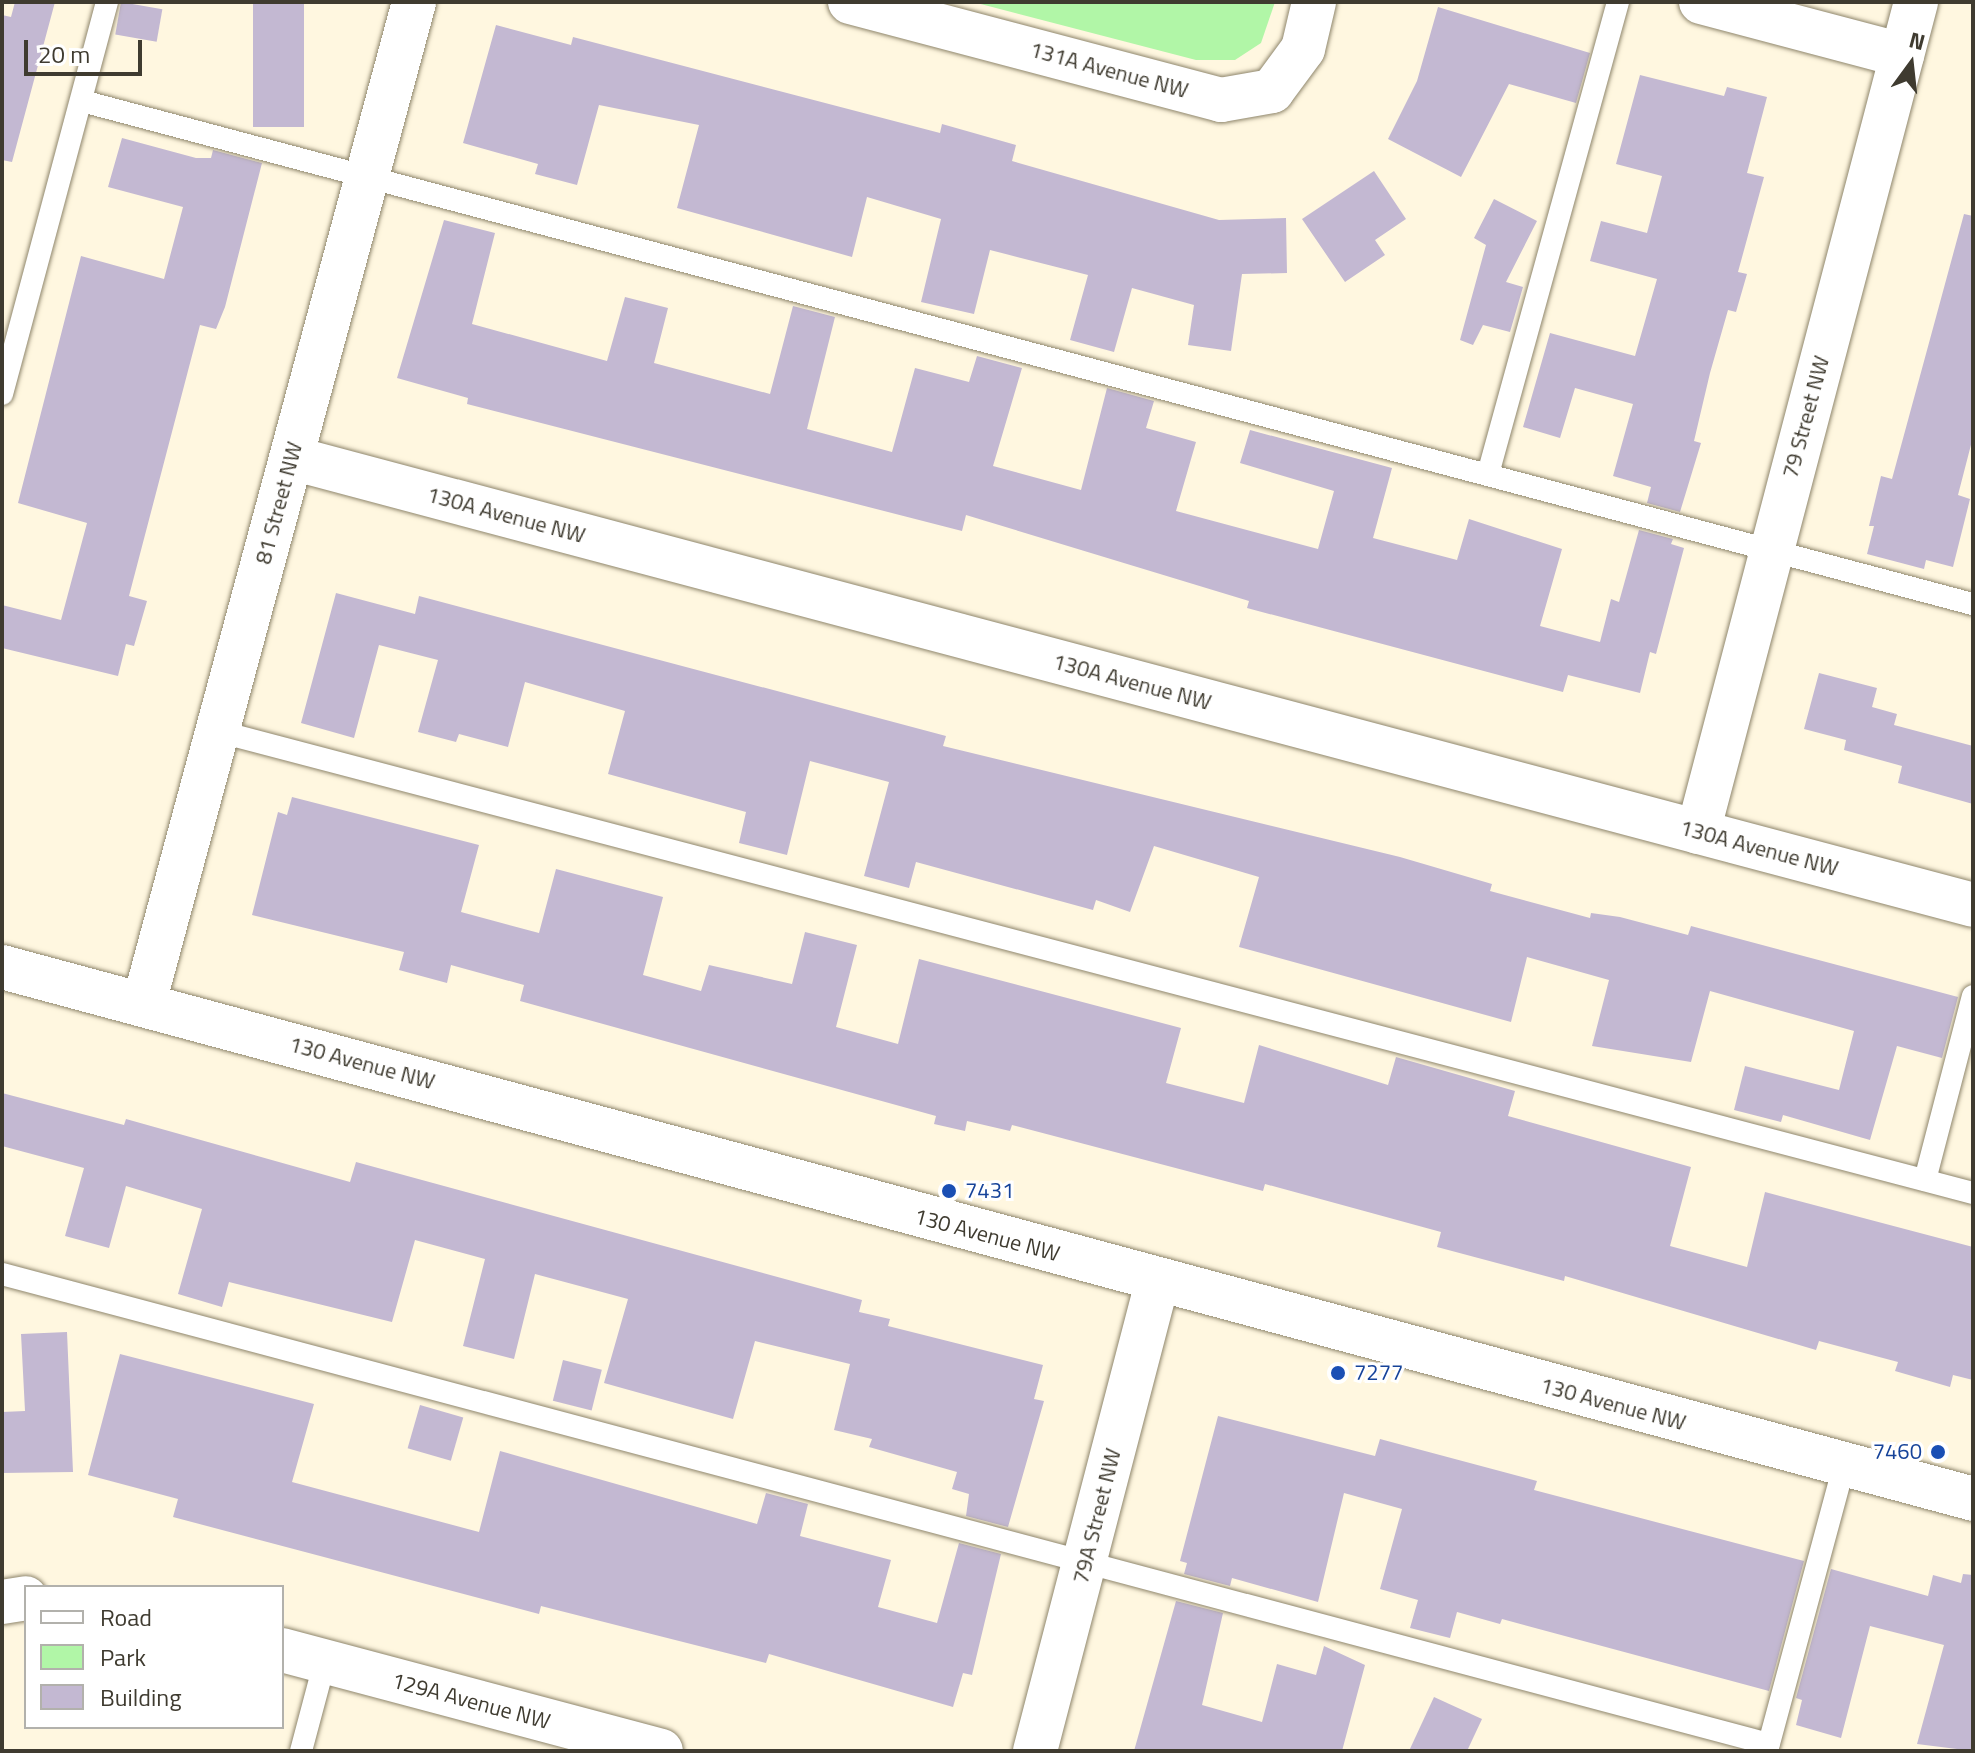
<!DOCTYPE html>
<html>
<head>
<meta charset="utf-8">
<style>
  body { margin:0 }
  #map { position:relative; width:1975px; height:1753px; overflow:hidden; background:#fff7e0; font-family:"Titillium Web",sans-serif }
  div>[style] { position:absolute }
  .green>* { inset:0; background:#b1f6a7 }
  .building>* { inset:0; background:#c3b8d2; transform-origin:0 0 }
  .roads { filter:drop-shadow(0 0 2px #8f866c) drop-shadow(0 0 2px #8f866c) }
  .service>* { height:22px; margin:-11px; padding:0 11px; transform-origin:11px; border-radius:11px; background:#fff }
  .minor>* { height:44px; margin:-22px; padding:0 22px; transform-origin:22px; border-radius:22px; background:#fff }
  .tertiary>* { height:44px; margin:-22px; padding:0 22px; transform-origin:22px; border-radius:22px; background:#fff }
  .dots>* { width:22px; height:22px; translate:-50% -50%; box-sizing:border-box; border:4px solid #fff; border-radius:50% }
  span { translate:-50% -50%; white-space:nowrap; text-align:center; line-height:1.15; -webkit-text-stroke:6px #fff; paint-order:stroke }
  .street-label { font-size:22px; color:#3f3b30 }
  .transit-label { font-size:22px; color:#164399 }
  .left { translate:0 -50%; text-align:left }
  .right { translate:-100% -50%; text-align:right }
  .frame { position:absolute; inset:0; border:4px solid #3f3b30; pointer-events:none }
  .legend { position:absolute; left:24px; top:1585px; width:260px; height:144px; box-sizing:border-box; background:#fff; border:2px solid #b2b1ac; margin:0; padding:10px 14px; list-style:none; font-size:24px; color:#3f3b30 }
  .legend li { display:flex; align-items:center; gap:16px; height:40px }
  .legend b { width:40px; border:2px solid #b2b1ac }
  .north { position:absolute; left:1871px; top:24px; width:80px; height:80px; -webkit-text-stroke:6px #fff; paint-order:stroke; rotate:15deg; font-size:22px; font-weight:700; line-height:32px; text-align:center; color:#3f3b30 }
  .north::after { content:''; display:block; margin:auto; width:28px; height:36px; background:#3f3b30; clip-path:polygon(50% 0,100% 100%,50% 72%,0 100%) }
  .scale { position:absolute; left:24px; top:40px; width:118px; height:36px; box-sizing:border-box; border:4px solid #3f3b30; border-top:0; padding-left:10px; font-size:24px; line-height:28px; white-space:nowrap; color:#3f3b30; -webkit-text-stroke:6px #fff; paint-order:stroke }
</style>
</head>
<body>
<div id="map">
  <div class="green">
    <i style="clip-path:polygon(973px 2px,1275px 2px,1261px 43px,1235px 60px,1196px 60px)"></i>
  </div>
  <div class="building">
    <i style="clip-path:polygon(15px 2px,55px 2px,12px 162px,2px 160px,2px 15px,11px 17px)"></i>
    <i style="left:121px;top:2px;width:42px;height:33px;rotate:10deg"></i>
    <i style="left:253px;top:2px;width:51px;height:125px"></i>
    <i style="clip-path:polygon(1438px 7px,1590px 53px,1576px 103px,1509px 84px,1461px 177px,1388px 139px,1417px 81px)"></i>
    <i style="clip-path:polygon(496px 25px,571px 45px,573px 37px,940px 133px,942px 124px,1016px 145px,1012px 161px,1219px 220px,1286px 218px,1287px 273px,1242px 274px,1231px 351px,1188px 345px,1194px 305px,1132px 288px,1114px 352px,1070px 340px,1088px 275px,990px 250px,974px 314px,921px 302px,941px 219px,867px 197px,852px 257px,677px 208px,699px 125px,599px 105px,577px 185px,535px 174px,538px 164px,463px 143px)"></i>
    <i style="clip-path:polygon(1640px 75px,1724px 96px,1727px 87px,1767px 97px,1747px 173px,1764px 177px,1738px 272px,1747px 274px,1736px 312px,1728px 310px,1710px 373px,1694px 441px,1701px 443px,1680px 512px,1647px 503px,1651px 487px,1613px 476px,1633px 404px,1575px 388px,1560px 438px,1523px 427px,1550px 333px,1635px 356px,1657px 279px,1590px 261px,1601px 221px,1647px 233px,1662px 176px,1616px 164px)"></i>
    <i style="clip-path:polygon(122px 138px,196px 158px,211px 158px,213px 150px,262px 163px,225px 307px,216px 329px,200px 325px,129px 596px,147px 601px,134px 646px,126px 644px,118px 676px,2px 648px,2px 605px,61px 620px,87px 523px,18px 503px,81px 256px,164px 279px,183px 207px,108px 187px)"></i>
    <i style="clip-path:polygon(1374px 171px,1406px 219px,1375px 240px,1385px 255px,1345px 282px,1302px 219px)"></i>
    <i style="clip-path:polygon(1494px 199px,1537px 221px,1506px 282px,1523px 287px,1510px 332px,1483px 325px,1473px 345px,1460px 340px,1486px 245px,1474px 238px)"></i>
    <i style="clip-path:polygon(1964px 214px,1973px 216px,1973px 437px,1958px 495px,1970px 499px,1953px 567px,1926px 560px,1924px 569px,1867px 554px,1874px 526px,1869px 526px,1881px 476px,1892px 479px)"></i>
    <i style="clip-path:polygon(444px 220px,495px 233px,472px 324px,607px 361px,625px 297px,668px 308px,654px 363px,770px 394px,793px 306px,835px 317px,807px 429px,892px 452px,915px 368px,969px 382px,977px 356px,1022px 368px,993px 466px,1081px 490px,1107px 388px,1154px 401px,1146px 428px,1196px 442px,1176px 511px,1318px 549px,1334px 491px,1240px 463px,1250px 430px,1392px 468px,1373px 538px,1457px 560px,1469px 519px,1562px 549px,1540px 626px,1600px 642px,1611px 599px,1619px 602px,1639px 530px,1673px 539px,1671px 544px,1684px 548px,1656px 654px,1650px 652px,1640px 693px,1568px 675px,1563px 692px,1247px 608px,1249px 601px,966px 515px,962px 531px,467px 404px,468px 398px,397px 378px)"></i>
    <i style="clip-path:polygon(336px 593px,415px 614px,419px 596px,946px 736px,943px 746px,1400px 857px,1492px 884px,1490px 891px,1590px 918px,1591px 913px,1620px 917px,1688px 935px,1691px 926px,1958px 997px,1942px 1058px,1897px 1046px,1870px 1140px,1783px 1115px,1781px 1122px,1734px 1110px,1745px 1066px,1839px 1090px,1854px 1031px,1710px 991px,1691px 1062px,1592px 1046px,1609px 980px,1527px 957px,1511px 1022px,1239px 947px,1259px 877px,1154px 846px,1130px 912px,1096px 900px,1093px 910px,916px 862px,909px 888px,864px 876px,889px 782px,810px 761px,787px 855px,739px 843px,746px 812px,608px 774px,625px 711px,525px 682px,508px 747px,459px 734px,456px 742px,418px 732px,438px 660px,379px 645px,354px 738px,301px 723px)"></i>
    <i style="clip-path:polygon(1819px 673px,1877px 688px,1872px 707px,1897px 714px,1894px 725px,1973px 746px,1973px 804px,1898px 783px,1902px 766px,1844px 750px,1846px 740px,1804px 729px)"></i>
    <i style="clip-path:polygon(292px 797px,479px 845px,461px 912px,539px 933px,556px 869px,663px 897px,643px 975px,701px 991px,709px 965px,792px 984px,805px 932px,857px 945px,836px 1027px,898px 1044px,919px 959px,1181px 1028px,1166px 1083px,1244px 1103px,1259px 1045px,1388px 1085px,1396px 1057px,1515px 1091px,1508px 1116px,1691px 1167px,1670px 1246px,1747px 1267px,1765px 1192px,1973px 1247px,1973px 1380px,1953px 1375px,1950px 1387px,1895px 1371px,1898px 1362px,1819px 1341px,1816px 1350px,1565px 1276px,1564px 1281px,1437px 1247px,1441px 1232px,1265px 1184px,1263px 1191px,1012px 1125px,1010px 1131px,967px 1121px,965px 1131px,934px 1124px,936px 1116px,520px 1001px,524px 985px,451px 965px,447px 983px,399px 970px,404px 952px,252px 915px,278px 812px,287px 815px)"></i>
    <i style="clip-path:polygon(2px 1093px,124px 1125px,126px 1119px,350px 1182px,356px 1162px,862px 1300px,859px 1312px,890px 1319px,888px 1326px,1043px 1365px,1034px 1399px,1044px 1401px,1008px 1527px,966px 1516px,969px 1494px,952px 1489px,957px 1472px,869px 1447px,872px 1439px,834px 1430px,850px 1364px,755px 1341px,733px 1419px,604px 1383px,628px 1299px,535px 1274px,514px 1359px,463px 1346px,485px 1259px,415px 1240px,392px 1322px,229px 1282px,222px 1307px,178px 1294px,202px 1209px,126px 1186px,109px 1248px,65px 1236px,84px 1168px,2px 1146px)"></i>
    <i style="clip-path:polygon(67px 1332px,73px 1472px,2px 1473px,2px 1412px,25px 1411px,21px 1334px)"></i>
    <i style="clip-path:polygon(120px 1354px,314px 1404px,292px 1482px,479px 1532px,500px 1451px,757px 1524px,766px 1493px,808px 1504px,800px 1536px,891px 1560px,878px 1607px,937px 1623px,959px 1543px,1001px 1554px,972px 1675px,963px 1673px,953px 1707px,769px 1654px,766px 1663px,541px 1606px,539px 1614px,173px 1517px,178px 1499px,88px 1475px)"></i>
    <i style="left:563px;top:1360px;width:40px;height:42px;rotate:14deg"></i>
    <i style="left:420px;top:1405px;width:45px;height:45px;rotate:16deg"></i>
    <i style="clip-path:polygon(1218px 1416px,1375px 1456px,1380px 1439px,1537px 1481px,1534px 1490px,1804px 1561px,1769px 1691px,1502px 1619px,1500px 1624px,1457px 1612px,1450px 1638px,1410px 1628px,1418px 1600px,1380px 1589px,1402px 1509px,1344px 1493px,1318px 1602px,1232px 1578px,1230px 1586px,1184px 1574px,1187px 1563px,1180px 1561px)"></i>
    <i style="clip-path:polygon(1831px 1569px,1928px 1596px,1933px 1575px,1961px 1583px,1963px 1574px,1973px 1575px,1973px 1751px,1917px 1744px,1944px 1645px,1870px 1626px,1841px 1738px,1796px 1725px,1802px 1700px,1796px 1698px)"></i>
    <i style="clip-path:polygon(1176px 1601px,1223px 1613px,1202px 1705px,1262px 1722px,1277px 1664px,1316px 1675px,1324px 1646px,1365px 1665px,1342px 1751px,1134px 1751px)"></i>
    <i style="clip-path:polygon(1434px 1697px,1482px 1719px,1467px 1751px,1409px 1751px)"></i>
  </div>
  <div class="roads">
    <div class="service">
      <i style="left:82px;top:101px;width:1957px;rotate:14.9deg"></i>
      <i style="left:2px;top:394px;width:406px;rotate:-75deg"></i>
      <i style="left:1488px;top:474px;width:490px;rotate:-74.6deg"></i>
      <i style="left:217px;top:731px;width:1816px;rotate:14.74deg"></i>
      <i style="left:1925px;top:1180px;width:190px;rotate:-75.4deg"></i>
      <i style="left:2px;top:1274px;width:1828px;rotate:14.9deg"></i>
      <i style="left:301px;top:1751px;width:93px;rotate:-75.1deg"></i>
      <i style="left:1767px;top:1751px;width:295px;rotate:-74.9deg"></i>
    </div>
    <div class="minor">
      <i style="left:850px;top:2px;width:384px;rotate:14.8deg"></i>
      <i style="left:1221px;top:100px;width:52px;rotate:-10deg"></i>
      <i style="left:1272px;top:91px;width:52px;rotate:-53.6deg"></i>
      <i style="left:1303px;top:49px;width:48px;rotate:-76.8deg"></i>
      <i style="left:1701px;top:2px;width:208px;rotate:14.8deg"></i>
      <i style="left:292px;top:458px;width:1739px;rotate:14.89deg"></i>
      <i style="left:1698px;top:832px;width:858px;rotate:-75.28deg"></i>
      <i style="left:144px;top:1003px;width:1037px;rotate:-74.9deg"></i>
      <i style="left:2px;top:1602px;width:24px;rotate:-9deg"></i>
      <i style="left:282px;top:1650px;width:392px;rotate:14.9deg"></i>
      <i style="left:1035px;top:1751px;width:486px;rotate:-75.4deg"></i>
    </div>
    <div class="tertiary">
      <i style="left:2px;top:967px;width:2042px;rotate:15.1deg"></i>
    </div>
  </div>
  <div class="dots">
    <i style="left:949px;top:1191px;background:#1a4fb4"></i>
    <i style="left:1338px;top:1373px;background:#1a4fb4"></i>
    <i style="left:1938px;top:1452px;background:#1a4fb4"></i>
  </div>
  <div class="street-label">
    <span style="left:1109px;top:70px;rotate:15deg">131A Avenue NW</span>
    <span style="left:1806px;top:417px;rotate:-75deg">79 Street NW</span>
    <span style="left:279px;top:503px;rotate:-75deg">81 Street NW</span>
    <span style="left:506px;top:515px;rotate:15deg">130A Avenue NW</span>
    <span style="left:1132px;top:682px;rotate:15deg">130A Avenue NW</span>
    <span style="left:1759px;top:848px;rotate:15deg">130A Avenue NW</span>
    <span style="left:362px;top:1063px;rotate:15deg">130 Avenue NW</span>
    <span style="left:987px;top:1235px;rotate:15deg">130 Avenue NW</span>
    <span style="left:1613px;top:1404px;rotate:15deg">130 Avenue NW</span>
    <span style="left:1097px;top:1516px;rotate:-76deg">79A Street NW</span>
    <span style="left:471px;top:1701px;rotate:15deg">129A Avenue NW</span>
  </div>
  <div class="transit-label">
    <span class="left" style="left:965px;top:1191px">7431</span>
    <span class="left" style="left:1354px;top:1373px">7277</span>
    <span class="right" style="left:1922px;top:1452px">7460</span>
  </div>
  <div class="frame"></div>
  <ul class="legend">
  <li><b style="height:10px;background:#fff"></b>Road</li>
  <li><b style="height:22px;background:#b1f6a7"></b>Park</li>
  <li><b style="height:22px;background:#c3b8d2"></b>Building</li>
  </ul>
  <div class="north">N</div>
  <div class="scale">20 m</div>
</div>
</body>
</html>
